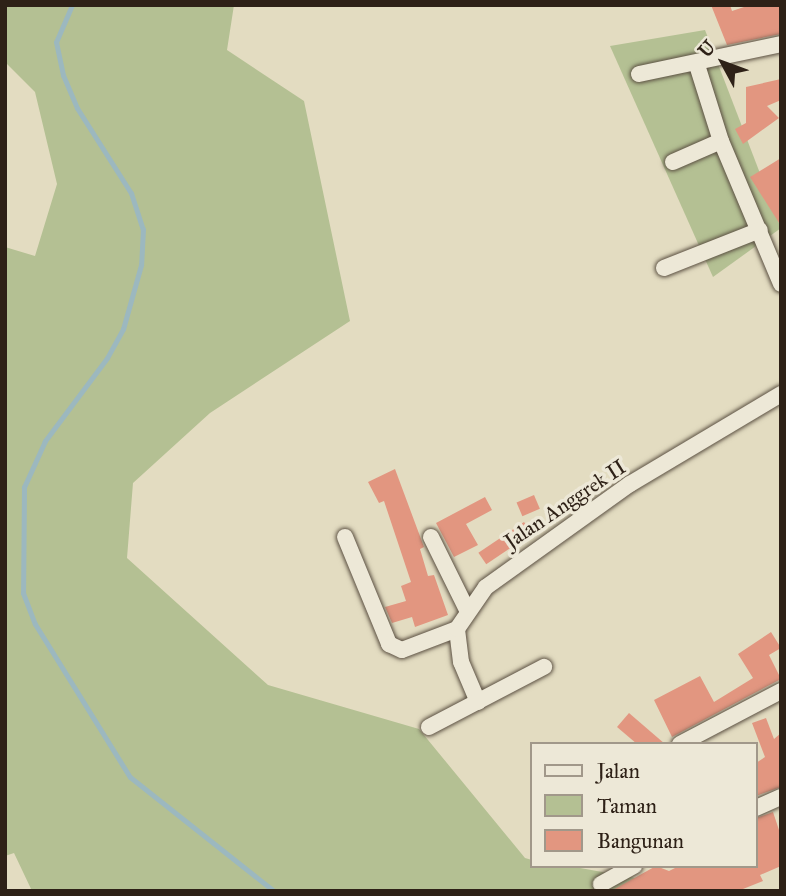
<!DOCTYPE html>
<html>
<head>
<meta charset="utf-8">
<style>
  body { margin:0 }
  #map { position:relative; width:786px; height:896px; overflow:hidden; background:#e3dcc1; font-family:"IM FELL Great Primer",serif }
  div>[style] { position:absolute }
  .green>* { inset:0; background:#b4c093 }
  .stream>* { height:5px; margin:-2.5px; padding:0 2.5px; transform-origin:2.5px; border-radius:2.5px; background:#9cb8bf }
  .building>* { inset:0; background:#e29680; transform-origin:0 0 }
  .roads { filter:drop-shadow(0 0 2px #5b5042) drop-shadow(0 0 2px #5b5042) }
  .minor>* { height:16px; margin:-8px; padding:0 8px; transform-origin:8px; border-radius:8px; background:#ede8d7 }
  span { translate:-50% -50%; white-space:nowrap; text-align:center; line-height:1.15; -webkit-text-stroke:7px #ede8d7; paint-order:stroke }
  .street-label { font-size:21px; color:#2e2117 }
  .frame { position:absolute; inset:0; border:7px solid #2e2117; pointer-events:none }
  .legend { position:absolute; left:530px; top:742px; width:228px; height:126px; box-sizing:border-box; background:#ede8d7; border:2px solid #a1988a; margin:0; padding:9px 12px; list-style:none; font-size:21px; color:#2e2117 }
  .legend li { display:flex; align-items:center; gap:14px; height:35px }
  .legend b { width:35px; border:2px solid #a1988a }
  .north { position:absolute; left:688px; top:28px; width:70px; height:70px; -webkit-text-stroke:5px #ede8d7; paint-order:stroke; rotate:311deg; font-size:19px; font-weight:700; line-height:28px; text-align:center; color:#2e2117 }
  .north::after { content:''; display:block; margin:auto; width:24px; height:32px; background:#2e2117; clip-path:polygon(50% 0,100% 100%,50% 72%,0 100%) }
</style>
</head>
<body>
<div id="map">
  <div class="green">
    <i style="clip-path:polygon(5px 5px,234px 5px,227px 50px,304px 101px,350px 321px,210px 413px,133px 483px,127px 558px,268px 685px,419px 729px,525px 858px,532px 860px,532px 866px,569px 866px,708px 891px,32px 891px,14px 853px,5px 856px,5px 247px,35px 256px,57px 184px,35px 92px,5px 62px)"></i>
    <i style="clip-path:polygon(705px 30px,781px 228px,713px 277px,610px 46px)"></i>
  </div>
  <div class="stream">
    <i style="left:72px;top:5px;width:40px;rotate:113.4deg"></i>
    <i style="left:56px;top:42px;width:34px;rotate:78deg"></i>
    <i style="left:63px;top:75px;width:36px;rotate:67deg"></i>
    <i style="left:77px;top:108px;width:101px;rotate:57.6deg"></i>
    <i style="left:131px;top:193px;width:38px;rotate:72deg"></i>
    <i style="left:143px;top:229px;width:36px;rotate:93deg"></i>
    <i style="left:141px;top:265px;width:66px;rotate:105.7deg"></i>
    <i style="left:123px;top:329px;width:33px;rotate:119deg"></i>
    <i style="left:107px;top:358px;width:104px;rotate:126.8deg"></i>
    <i style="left:45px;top:441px;width:51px;rotate:114.5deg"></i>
    <i style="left:24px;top:487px;width:106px;rotate:90.5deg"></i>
    <i style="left:23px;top:593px;width:33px;rotate:69deg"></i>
    <i style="left:35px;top:624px;width:180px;rotate:58.2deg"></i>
    <i style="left:130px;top:777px;width:184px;rotate:38.4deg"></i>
  </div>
  <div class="building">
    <i style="clip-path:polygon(711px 5px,730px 5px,732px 11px,750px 5px,781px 5px,781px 34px,727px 45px)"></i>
    <i style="clip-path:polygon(781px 79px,781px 100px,767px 106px,779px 118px,743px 144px,735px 129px,746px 123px,746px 87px)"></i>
    <i style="clip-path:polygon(781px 158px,781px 226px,750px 177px)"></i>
    <i style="clip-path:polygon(395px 469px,424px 547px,420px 549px,428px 576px,434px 575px,448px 615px,415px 627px,412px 617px,392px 623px,385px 607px,406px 601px,401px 586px,411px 582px,384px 501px,379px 503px,368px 482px)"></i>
    <i style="left:534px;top:495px;width:15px;height:19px;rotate:67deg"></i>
    <i style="clip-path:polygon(485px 497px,492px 510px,466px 524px,478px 545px,454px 557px,436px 523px)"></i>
    <i style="left:524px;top:522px;width:14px;height:55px;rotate:56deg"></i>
    <i style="clip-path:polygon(771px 632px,781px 648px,769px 655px,781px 679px,672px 737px,654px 700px,700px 676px,714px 702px,753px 678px,738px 654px)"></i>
    <i style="clip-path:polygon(629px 713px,665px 744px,637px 744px,617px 727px)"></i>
    <i style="clip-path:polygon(766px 718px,774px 739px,781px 733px,781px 787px,756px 796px,756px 763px,765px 757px,752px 723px)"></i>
    <i style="clip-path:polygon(773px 812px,781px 836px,781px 866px,760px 875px,763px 881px,738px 891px,611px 891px,656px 866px,669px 871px,679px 866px,756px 866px,756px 818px)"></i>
  </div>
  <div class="roads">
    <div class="minor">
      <i style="left:697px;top:65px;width:80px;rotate:72.5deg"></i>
      <i style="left:721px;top:141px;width:155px;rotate:67.2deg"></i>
      <i style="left:639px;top:74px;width:145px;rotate:-11.9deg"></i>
      <i style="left:673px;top:162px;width:52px;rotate:-23.6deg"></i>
      <i style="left:664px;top:268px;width:103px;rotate:-21.6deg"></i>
      <i style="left:345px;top:537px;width:116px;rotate:67.6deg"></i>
      <i style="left:389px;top:644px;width:14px;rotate:25deg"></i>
      <i style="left:402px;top:650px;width:59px;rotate:-20.9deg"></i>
      <i style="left:431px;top:537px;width:81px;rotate:63.7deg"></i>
      <i style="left:478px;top:702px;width:43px;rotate:-113deg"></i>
      <i style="left:461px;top:662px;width:33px;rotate:-97deg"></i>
      <i style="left:457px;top:629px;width:51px;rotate:-55.4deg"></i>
      <i style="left:486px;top:587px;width:177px;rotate:-35.6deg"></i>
      <i style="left:630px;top:484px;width:176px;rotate:-30.8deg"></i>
      <i style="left:429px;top:727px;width:130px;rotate:-27.6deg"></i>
      <i style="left:680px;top:744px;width:114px;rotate:-27.7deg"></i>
      <i style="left:756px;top:808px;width:27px;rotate:-24deg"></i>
      <i style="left:601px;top:884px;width:38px;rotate:-29deg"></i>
    </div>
  </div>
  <div class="street-label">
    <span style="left:565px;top:504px;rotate:-34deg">Jalan Anggrek II</span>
  </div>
  <div class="frame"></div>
  <ul class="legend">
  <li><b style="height:9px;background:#ede8d7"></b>Jalan</li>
  <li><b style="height:19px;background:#b4c093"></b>Taman</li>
  <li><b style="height:19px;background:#e29680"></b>Bangunan</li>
  </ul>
  <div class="north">U</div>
</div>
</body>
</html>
